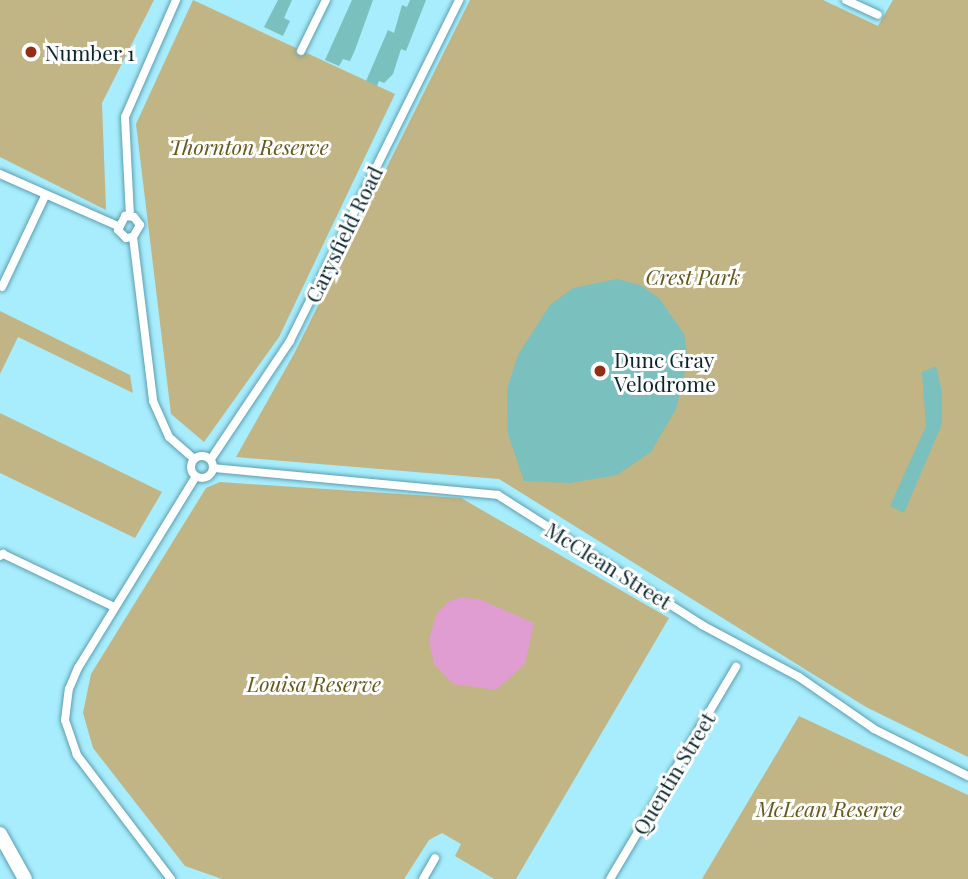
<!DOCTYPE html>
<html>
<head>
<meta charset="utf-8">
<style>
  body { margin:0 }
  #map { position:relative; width:968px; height:879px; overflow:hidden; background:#a8edfd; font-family:"Playfair Display",serif }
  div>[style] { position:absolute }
  .green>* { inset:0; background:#c1b485 }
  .water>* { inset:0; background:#e09dd2 }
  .building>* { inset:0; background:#79c0be }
  .roads { filter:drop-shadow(0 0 2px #5c9faf) drop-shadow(0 0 2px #5c9faf) }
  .minor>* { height:8px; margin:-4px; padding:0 4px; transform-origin:4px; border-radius:4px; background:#fff }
  .minor>.ring { margin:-4px; padding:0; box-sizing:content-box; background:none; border:8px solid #fff; border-radius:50% }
  .trunk>* { height:14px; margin:-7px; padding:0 7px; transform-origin:7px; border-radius:7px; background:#fff }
  .dots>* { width:19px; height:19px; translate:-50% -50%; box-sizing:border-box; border:4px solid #fff; border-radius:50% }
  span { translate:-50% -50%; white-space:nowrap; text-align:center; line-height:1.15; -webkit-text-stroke:6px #fff; paint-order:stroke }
  .poi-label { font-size:21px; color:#09262c }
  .left { translate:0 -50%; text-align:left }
  .park-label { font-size:21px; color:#665618; font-style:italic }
  .street-label { font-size:21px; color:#09262c }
</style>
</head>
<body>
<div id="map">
  <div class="green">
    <i style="clip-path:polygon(0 0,154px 0,102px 103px,106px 210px,0 157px)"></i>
    <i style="clip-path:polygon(193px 0,395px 94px,279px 337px,204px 442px,171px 414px,136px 124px)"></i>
    <i style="clip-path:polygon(470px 0,823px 0,878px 26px,893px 0,968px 0,968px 757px,866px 707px,499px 479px,236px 457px,295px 352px)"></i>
    <i style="clip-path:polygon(0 311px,130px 375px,133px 393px,18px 337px,0 374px)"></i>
    <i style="clip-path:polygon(0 413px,162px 492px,135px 538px,0 473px)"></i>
    <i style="clip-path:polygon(220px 482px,461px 498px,669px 618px,516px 879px,494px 879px,455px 856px,461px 844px,442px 833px,429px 840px,404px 879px,222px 879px,185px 866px,93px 748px,83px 713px,91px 674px,206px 488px)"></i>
    <i style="clip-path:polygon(799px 716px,968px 795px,968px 879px,702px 879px)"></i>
  </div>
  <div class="water">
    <i style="clip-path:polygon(463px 597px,481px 600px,534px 623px,525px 664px,496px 690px,453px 684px,434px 664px,429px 640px,436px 615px,449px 601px)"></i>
  </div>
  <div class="building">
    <i style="clip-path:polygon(278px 0,292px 0,284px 18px,290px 21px,283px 36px,264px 27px)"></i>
    <i style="clip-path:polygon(352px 0,373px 0,355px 50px,350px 61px,343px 59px,339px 66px,325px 60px)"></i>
    <i style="clip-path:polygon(410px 0,426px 0,406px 51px,401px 49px,393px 74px,384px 83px,379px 81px,377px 86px,366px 81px,388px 30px,394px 33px,402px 5px,407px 7px)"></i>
    <i style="clip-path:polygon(617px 279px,640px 285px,659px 298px,684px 334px,688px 359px,676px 409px,651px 452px,617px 475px,570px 483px,524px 481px,508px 434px,507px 389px,518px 355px,550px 305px,573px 288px)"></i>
    <i style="clip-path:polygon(936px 366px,942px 393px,942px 424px,904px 513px,890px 506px,926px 426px,922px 372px)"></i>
  </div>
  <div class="roads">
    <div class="minor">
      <i style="left:846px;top:0;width:35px;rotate:25deg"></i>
      <i style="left:301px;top:51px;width:57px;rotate:-63.9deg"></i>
      <i style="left:0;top:174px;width:129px;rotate:23.8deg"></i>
      <i style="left:130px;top:216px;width:99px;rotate:-92.9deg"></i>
      <i style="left:125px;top:117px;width:128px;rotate:-66.4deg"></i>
      <i style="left:133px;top:237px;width:7px;rotate:172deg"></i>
      <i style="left:126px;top:238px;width:11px;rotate:-135deg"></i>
      <i style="left:118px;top:230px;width:16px;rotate:-63deg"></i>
      <i style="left:125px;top:216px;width:9px;rotate:6deg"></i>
      <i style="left:134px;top:217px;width:10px;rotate:53deg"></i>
      <i style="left:140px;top:225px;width:14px;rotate:120deg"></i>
      <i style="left:133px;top:237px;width:165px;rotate:83deg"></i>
      <i style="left:153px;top:401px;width:39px;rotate:66deg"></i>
      <i style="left:169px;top:437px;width:33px;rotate:41deg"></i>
      <i style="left:2px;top:287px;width:101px;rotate:-64.7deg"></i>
      <i class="ring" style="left:191px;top:456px;width:14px;height:14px"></i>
      <i style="left:211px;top:459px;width:142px;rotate:-56.2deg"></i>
      <i style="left:290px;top:341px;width:381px;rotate:-63.6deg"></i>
      <i style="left:213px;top:468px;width:286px;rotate:5.4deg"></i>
      <i style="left:498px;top:495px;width:242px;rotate:32.5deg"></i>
      <i style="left:702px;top:625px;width:110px;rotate:28.2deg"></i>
      <i style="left:799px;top:677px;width:91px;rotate:34.7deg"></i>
      <i style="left:874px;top:729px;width:105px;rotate:26.6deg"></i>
      <i style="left:0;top:556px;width:4px;rotate:-34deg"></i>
      <i style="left:3px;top:554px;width:123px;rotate:25.5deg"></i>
      <i style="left:171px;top:879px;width:156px;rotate:-127.2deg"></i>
      <i style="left:77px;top:755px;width:37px;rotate:-109deg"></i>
      <i style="left:65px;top:720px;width:31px;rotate:-83deg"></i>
      <i style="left:69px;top:689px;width:23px;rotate:-67deg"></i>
      <i style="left:78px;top:668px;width:225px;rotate:-58.4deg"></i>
      <i style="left:423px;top:879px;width:24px;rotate:-60deg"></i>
      <i style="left:610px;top:879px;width:247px;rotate:-59.3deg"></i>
    </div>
    <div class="trunk">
      <i style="left:0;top:834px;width:51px;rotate:60.9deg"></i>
    </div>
  </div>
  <div class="dots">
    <i style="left:31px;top:52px;background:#952c14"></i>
    <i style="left:600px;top:371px;background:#952c14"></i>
  </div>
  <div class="poi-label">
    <span class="left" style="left:45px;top:52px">Number 1</span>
    <span class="left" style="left:614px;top:371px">Dunc Gray<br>Velodrome</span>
  </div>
  <div class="park-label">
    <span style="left:249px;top:146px">Thornton Reserve</span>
    <span style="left:693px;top:276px">Crest Park</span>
    <span style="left:314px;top:683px">Louisa Reserve</span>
    <span style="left:829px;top:808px">McLean Reserve</span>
  </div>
  <div class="street-label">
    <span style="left:343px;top:234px;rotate:-64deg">Carysfield Road</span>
    <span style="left:609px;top:565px;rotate:32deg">McClean Street</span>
    <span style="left:673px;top:773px;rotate:-59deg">Quentin Street</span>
  </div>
</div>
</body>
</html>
